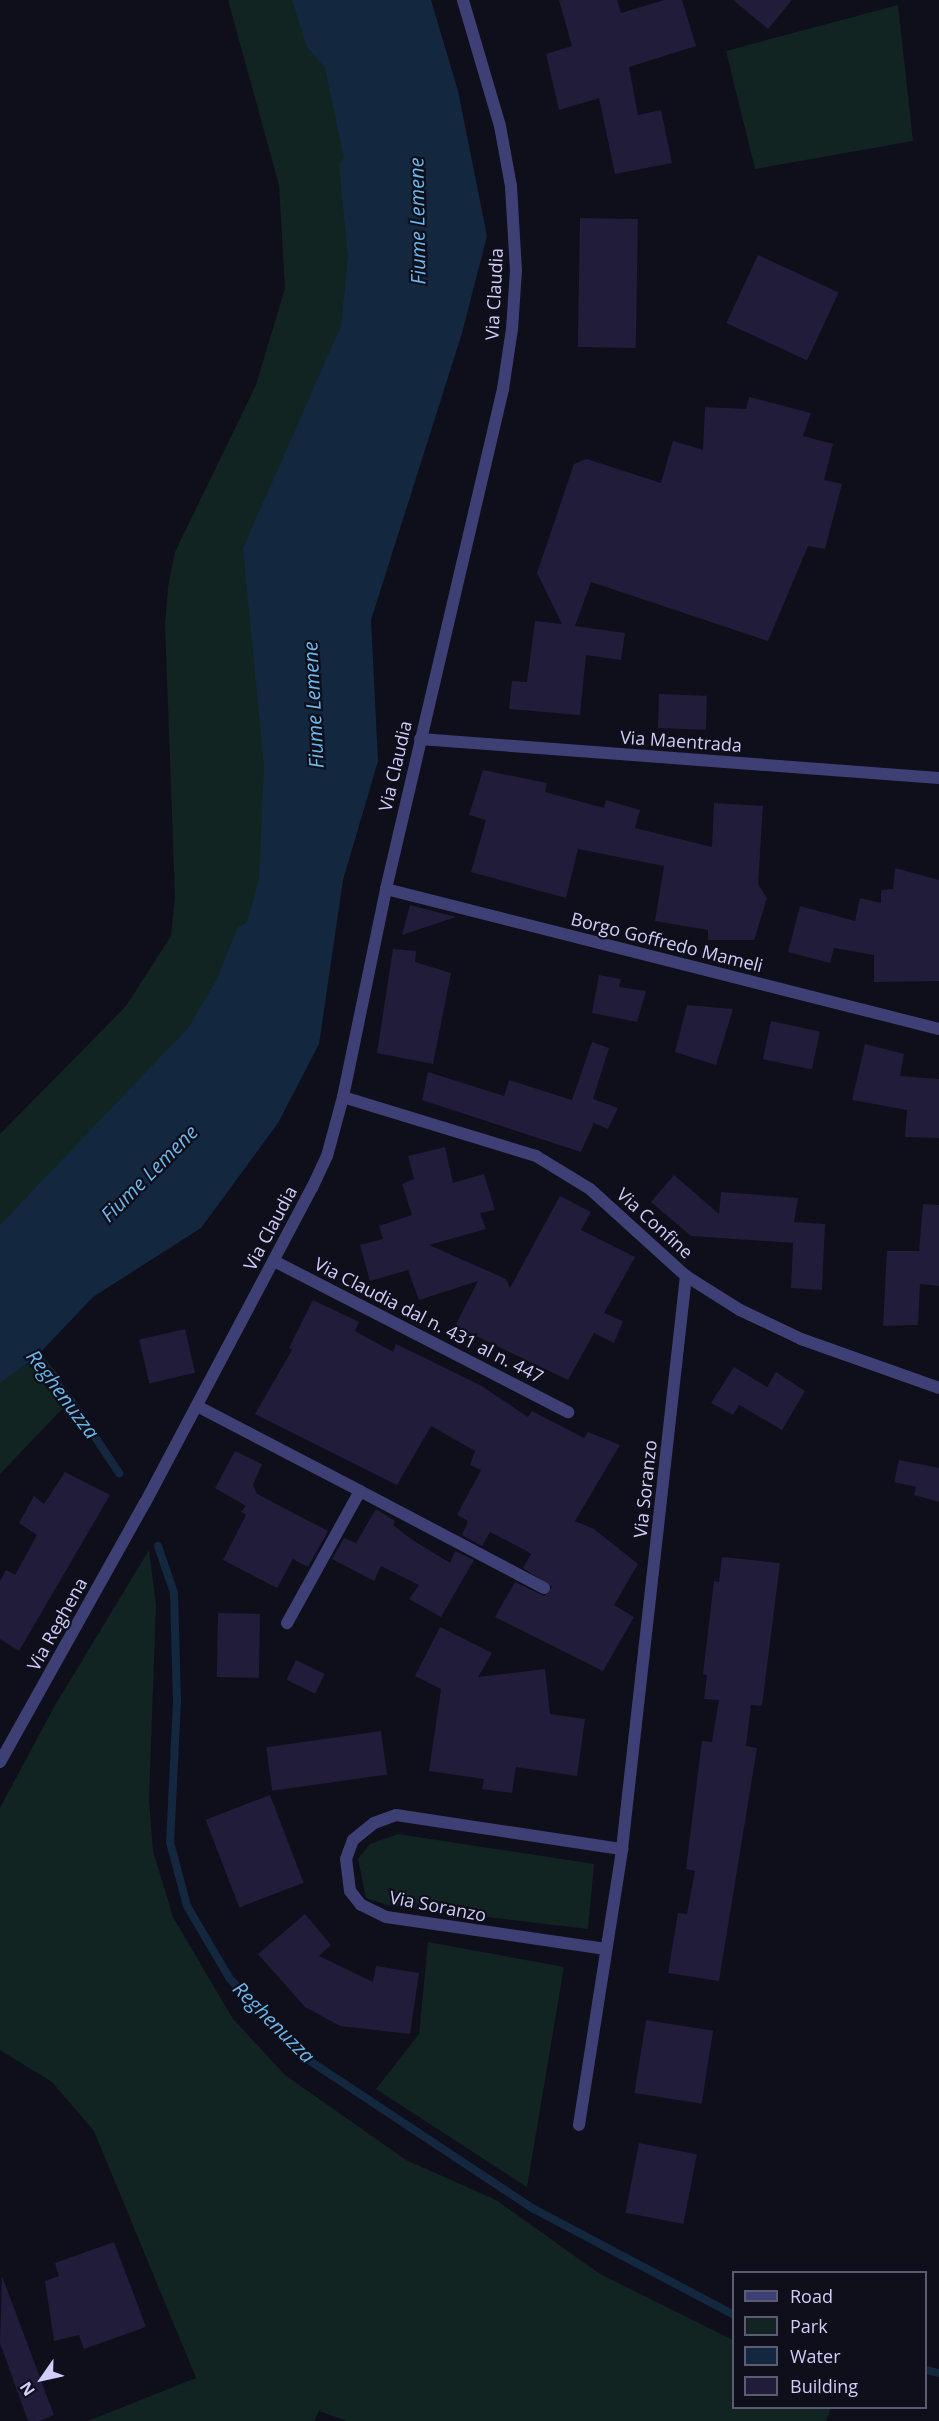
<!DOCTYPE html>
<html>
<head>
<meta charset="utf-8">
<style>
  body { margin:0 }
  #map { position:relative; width:939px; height:2421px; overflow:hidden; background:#0f0e1b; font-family:"Open Sans",sans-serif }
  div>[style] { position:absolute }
  .green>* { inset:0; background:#112422 }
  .water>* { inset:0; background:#13283f }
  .stream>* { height:8px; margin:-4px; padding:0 4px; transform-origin:4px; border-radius:4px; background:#13283f }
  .building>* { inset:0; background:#201c3a; transform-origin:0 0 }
  .minor>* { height:12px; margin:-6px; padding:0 6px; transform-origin:6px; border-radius:6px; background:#3e4075 }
  .tertiary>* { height:12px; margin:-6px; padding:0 6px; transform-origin:6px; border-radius:6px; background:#3e4075 }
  span { translate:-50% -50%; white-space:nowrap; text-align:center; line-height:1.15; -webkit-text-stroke:4.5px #0f0e1b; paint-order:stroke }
  .street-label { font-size:18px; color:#d0cef9 }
  .water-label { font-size:20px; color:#69b9ec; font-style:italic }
  .legend { position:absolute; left:732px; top:2271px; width:195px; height:138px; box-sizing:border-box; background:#0f0e1b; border:2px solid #5c5b74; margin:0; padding:8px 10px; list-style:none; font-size:18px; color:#d0cef9 }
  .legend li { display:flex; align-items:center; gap:12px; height:30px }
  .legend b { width:30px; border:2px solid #5c5b74 }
  .north { position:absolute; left:12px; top:2349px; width:60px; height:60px; -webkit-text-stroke:4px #0f0e1b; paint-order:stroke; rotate:236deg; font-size:16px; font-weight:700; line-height:24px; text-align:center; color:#d0cef9 }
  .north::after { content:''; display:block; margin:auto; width:21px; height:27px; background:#d0cef9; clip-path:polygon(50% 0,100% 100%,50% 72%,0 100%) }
</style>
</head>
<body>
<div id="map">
  <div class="green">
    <i style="clip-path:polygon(228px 0,379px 0,323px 628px,347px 823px,18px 1328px,58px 1374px,49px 1384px,63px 1408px,0 1474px,0 1134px,126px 1006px,171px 936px,175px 896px,165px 625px,168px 587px,175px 552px,256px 385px,285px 288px,279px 185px)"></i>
    <i style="clip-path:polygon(898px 5px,913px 141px,755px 169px,726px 51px)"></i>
    <i style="clip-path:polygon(149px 1550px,156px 1605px,149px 1800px,153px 1851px,173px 1917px,233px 2019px,285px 2075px,406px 2160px,496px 2200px,600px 2274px,733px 2340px,734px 2408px,831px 2408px,826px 2421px,347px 2421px,319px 2411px,314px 2421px,88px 2421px,196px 2378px,94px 2131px,52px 2082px,0 2050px,0 1808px,54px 1707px)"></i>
    <i style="clip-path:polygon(398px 1834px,594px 1864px,588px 1929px,387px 1905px,366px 1898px,358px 1859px,370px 1844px)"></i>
    <i style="clip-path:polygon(428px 1942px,564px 1967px,527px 2187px,376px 2089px,419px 2034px)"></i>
  </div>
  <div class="water">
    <i style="clip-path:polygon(292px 0,431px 0,458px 91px,487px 236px,462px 333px,371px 620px,378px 761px,343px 880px,319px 1044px,278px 1123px,201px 1228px,93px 1297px,35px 1358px,0 1383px,0 1225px,189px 1027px,216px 981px,238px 927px,247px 923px,259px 878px,264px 766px,243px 548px,341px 326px,348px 256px,339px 165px,344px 158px,325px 68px,307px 47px)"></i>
  </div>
  <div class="stream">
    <i style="left:29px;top:1350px;width:66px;rotate:50.5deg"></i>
    <i style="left:71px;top:1401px;width:87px;rotate:56.3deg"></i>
    <i style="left:158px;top:1546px;width:50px;rotate:71.2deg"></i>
    <i style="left:174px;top:1593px;width:108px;rotate:88.4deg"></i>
    <i style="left:177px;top:1701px;width:141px;rotate:92.8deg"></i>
    <i style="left:170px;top:1842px;width:66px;rotate:75.1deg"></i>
    <i style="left:187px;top:1906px;width:85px;rotate:59.5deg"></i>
    <i style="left:230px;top:1979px;width:108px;rotate:46.5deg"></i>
    <i style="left:304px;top:2057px;width:276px;rotate:33.5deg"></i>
    <i style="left:534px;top:2209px;width:226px;rotate:27.9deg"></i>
    <i style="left:926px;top:2370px;width:13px;rotate:13deg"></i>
  </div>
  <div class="building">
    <i style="clip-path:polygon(559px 0,617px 0,621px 13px,664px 0,682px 0,696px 46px,629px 67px,638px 115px,661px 110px,672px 163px,615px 174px,599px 98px,559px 110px,546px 54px,572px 46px)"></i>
    <i style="clip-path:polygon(733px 0,792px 0,768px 29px)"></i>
    <i style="left:638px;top:219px;width:129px;height:58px;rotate:91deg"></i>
    <i style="left:758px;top:255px;width:89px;height:75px;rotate:25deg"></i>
    <i style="clip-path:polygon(749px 397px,811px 413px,803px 436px,833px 444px,824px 480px,842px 484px,825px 549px,808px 546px,768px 641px,591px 582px,575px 626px,625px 633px,621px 660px,586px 655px,580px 715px,509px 709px,512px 681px,527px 682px,535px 621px,562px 624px,537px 573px,574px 464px,587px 459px,661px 483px,673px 441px,703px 450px,705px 407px,746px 409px)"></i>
    <i style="left:659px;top:694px;width:48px;height:34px;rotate:2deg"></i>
    <i style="clip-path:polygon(483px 770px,547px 783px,545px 792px,604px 808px,606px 800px,640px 810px,635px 828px,712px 847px,714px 803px,763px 806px,758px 884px,767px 898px,754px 940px,708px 940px,708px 930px,655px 921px,664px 866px,578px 849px,566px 898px,471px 872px,486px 820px,469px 815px)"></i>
    <i style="clip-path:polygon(895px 868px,939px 880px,939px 981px,874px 982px,874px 955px,834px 948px,830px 963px,788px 952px,800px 906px,855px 921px,860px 898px,881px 903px,881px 890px,893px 889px)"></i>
    <i style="clip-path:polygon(410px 905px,456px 917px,402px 935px)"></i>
    <i style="clip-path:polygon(393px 949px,416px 951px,415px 962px,451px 973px,433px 1064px,377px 1053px)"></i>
    <i style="clip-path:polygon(599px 975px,621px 979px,619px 987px,646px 991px,637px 1022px,592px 1013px)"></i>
    <i style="clip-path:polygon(687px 1005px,733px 1009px,716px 1065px,675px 1052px)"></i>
    <i style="left:771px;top:1021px;width:50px;height:39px;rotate:12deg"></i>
    <i style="clip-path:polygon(592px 1042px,609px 1048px,593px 1099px,618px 1108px,608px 1129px,594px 1123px,581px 1152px,422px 1100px,428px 1072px,504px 1096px,509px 1080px,572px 1100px)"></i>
    <i style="clip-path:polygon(865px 1044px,904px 1054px,900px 1076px,939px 1079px,939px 1138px,905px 1137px,907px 1110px,852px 1100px)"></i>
    <i style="clip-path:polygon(445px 1147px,453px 1183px,484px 1174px,495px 1210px,480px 1213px,486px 1229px,429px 1245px,506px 1279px,510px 1288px,560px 1196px,591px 1212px,581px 1230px,635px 1257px,604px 1313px,623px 1321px,614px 1343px,594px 1333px,568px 1380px,455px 1326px,478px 1281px,419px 1300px,408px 1270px,370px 1281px,360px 1245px,383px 1239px,379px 1226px,412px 1215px,402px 1184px,414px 1179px,408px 1156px)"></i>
    <i style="clip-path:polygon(674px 1175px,719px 1214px,721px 1192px,798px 1198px,794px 1222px,825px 1224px,822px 1290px,791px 1288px,793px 1243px,691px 1236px,651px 1202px)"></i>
    <i style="clip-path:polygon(923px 1204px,939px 1205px,939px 1286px,920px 1284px,918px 1325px,883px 1326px,887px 1251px,919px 1251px)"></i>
    <i style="clip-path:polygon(313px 1300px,359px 1322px,355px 1331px,393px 1352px,396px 1344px,480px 1385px,528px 1417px,532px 1411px,584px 1438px,588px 1432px,620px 1445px,575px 1521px,594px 1529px,638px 1564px,614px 1605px,634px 1617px,603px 1671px,495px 1617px,515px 1582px,544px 1596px,552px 1587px,523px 1568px,531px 1554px,525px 1550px,490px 1532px,482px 1546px,462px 1535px,468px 1521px,457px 1515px,481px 1470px,470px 1465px,475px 1451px,431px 1426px,397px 1485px,255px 1414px,292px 1350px,289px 1348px)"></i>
    <i style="left:185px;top:1329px;width:45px;height:47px;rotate:77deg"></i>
    <i style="clip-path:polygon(734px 1367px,767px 1387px,776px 1372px,805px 1391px,782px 1430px,739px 1405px,733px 1415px,711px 1403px)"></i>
    <i style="clip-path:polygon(235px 1451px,262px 1464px,253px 1485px,257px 1494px,328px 1531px,308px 1567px,293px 1559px,277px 1588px,223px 1560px,246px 1515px,241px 1512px,246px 1506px,215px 1488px)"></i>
    <i style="clip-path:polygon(899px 1460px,939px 1468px,939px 1502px,914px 1495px,916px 1487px,894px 1482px)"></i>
    <i style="clip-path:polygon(65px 1472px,110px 1495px,19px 1651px,0 1639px,0 1581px,6px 1570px,15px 1575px,37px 1535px,19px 1523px,34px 1496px,44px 1504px)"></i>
    <i style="clip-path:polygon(376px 1509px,395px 1521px,393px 1525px,411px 1539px,450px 1563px,455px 1551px,474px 1560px,441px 1617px,409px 1599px,419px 1585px,381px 1566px,374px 1581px,332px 1559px,344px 1538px,356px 1543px)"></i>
    <i style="clip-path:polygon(722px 1557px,780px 1563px,762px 1706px,751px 1705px,746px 1746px,757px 1748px,719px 1981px,668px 1973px,678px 1913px,687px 1914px,695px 1871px,686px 1869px,702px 1741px,712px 1742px,719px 1700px,704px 1699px,707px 1675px,703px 1674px,714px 1581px,719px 1582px)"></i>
    <i style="left:218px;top:1613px;width:42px;height:64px;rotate:1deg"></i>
    <i style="clip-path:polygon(440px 1627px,492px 1653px,478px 1677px,545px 1669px,550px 1714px,585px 1719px,577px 1776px,516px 1767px,512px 1793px,482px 1789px,484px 1779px,429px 1771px,441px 1689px,415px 1676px)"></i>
    <i style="left:296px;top:1660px;width:32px;height:22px;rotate:26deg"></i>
    <i style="left:381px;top:1731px;width:44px;height:116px;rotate:82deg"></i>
    <i style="left:270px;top:1795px;width:94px;height:69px;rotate:69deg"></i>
    <i style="clip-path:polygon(305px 1914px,331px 1945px,319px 1956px,373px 1982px,376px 1966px,419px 1973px,410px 2034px,340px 2026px,305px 2007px,258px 1954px)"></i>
    <i style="left:646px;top:2020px;width:68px;height:74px;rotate:9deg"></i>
    <i style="left:639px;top:2143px;width:59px;height:71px;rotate:11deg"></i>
    <i style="clip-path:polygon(114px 2242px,146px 2327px,84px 2349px,79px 2335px,54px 2341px,45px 2281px,59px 2276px,55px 2263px)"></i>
    <i style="clip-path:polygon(2px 2276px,54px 2415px,39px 2421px,28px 2421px,0 2343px)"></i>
  </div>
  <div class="minor">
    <i style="left:420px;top:739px;width:520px;rotate:4.3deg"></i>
    <i style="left:386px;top:889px;width:570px;rotate:14.21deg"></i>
    <i style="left:343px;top:1097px;width:202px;rotate:17deg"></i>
    <i style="left:536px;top:1156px;width:63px;rotate:31.4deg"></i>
    <i style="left:590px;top:1189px;width:130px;rotate:42.2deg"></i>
    <i style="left:686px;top:1276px;width:64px;rotate:32.2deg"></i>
    <i style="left:740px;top:1310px;width:68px;rotate:25.4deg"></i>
    <i style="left:801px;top:1339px;width:146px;rotate:19.5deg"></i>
    <i style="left:274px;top:1261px;width:331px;rotate:27.2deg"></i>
    <i style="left:197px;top:1406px;width:184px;rotate:27.5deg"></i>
    <i style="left:360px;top:1491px;width:151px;rotate:118.9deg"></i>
    <i style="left:360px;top:1491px;width:208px;rotate:27.8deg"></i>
    <i style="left:606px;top:1949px;width:222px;rotate:-171.7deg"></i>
    <i style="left:386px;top:1917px;width:28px;rotate:-154deg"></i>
    <i style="left:361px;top:1905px;width:18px;rotate:-128deg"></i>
    <i style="left:350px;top:1891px;width:32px;rotate:-97deg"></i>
    <i style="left:346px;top:1859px;width:20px;rotate:-70deg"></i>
    <i style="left:353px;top:1840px;width:27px;rotate:-39deg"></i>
    <i style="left:374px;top:1823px;width:23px;rotate:-20deg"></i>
    <i style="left:396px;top:1815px;width:229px;rotate:8.6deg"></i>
    <i style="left:579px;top:2125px;width:279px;rotate:-81.1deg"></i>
    <i style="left:622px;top:1849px;width:577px;rotate:-83.63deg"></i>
  </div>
  <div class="tertiary">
    <i style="left:0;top:1762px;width:297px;rotate:-60.8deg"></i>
    <i style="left:145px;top:1503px;width:357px;rotate:-62.1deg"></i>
    <i style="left:312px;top:1188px;width:35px;rotate:-65deg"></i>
    <i style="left:327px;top:1156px;width:61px;rotate:-74.8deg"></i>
    <i style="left:343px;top:1097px;width:212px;rotate:-78.3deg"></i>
    <i style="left:386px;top:889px;width:514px;rotate:-76.83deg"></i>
    <i style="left:503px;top:389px;width:61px;rotate:-81.5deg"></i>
    <i style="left:512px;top:329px;width:58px;rotate:-86.1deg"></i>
    <i style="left:516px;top:271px;width:85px;rotate:-93.4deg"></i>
    <i style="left:511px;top:186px;width:61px;rotate:-100.4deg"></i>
    <i style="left:500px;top:126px;width:131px;rotate:-106.4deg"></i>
  </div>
  <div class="street-label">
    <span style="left:494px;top:294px;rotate:-87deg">Via Claudia</span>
    <span style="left:681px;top:741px;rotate:4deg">Via Maentrada</span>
    <span style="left:395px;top:766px;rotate:-77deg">Via Claudia</span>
    <span style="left:667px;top:942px;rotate:14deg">Borgo Goffredo Mameli</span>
    <span style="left:655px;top:1223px;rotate:42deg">Via Confine</span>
    <span style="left:270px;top:1228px;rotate:-62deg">Via Claudia</span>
    <span style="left:429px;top:1320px;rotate:27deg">Via Claudia dal n. 431 al n. 447</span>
    <span style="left:645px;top:1489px;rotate:-84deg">Via Soranzo</span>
    <span style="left:57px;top:1624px;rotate:-61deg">Via Reghena</span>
    <span style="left:438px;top:1906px;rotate:11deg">Via Soranzo</span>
  </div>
  <div class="water-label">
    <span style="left:417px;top:221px;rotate:-91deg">Fiume Lemene</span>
    <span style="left:313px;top:705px;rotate:-93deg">Fiume Lemene</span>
    <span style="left:149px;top:1173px;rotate:-45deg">Fiume Lemene</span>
    <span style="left:63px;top:1394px;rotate:53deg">Reghenuzza</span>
    <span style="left:274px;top:2022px;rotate:45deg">Reghenuzza</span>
  </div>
  <ul class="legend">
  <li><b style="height:8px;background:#3e4075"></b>Road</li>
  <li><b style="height:16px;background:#112422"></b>Park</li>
  <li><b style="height:16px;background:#13283f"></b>Water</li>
  <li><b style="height:16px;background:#201c3a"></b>Building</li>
  </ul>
  <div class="north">N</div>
</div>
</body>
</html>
